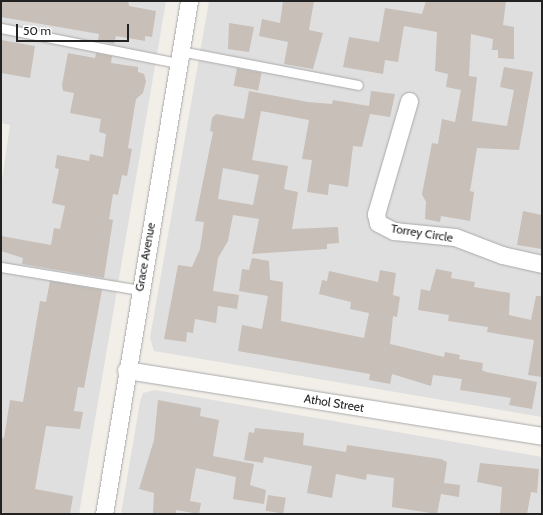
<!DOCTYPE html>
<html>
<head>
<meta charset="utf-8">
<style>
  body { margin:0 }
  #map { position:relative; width:543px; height:515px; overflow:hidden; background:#f2efe9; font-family:Cabin,sans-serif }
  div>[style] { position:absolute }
  .residential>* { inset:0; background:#e0dfdf }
  .building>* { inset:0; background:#c7bfb8; transform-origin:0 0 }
  .roads { filter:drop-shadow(0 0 1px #a9a9a9) drop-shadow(0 0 1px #a9a9a9) }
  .lane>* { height:9px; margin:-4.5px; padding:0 4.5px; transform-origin:4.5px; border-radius:4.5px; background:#fff }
  .street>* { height:17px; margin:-8.5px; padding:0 8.5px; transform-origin:8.5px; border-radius:8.5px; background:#fff }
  span { translate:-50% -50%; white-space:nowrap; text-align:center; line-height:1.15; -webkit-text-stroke:3.5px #fff; paint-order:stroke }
  .street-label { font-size:12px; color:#222 }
  .frame { position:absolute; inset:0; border:2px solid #222; pointer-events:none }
  .scale { position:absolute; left:16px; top:24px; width:113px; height:18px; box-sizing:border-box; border:2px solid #222; border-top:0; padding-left:5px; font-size:12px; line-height:14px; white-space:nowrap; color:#222; -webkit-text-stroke:3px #fff; paint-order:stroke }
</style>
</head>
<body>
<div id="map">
  <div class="residential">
    <i style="clip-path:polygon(1px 1px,166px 1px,79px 514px,1px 514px,1px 187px,10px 125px,1px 123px)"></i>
    <i style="clip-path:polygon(209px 1px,542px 1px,542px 417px,154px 351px,150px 338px)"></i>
    <i style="clip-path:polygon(155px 390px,542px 457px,542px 514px,121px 514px,140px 402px,143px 393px)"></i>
  </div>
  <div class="building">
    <i style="clip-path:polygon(1px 1px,128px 1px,129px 6px,156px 11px,152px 37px,145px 36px,145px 41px,116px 36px,114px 44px,98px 41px,99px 34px,1px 17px)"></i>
    <i style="clip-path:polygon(283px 1px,314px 1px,309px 30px,323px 33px,313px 69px,284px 64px,288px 42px,259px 36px,262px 19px,280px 23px)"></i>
    <i style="clip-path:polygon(426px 1px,506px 1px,503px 25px,514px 27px,514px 59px,498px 58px,498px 50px,492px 50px,493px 39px,471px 34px,469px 76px,477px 77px,472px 121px,507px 126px,514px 90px,500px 87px,504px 67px,533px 72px,519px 150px,477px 148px,470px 191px,474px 192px,470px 221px,441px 216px,440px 222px,425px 219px,426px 202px,422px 194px,432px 143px,438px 144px,442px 119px,455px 122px,461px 90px,446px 87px,448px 74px,435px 71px,437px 32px,404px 26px,398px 62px,385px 60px,383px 74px,343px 67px,349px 37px,379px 42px,385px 8px,422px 14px)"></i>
    <i style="clip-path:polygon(229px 23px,254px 27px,249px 52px,228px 49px)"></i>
    <i style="clip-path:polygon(1px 40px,35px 46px,30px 78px,1px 73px)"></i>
    <i style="clip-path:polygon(68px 53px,95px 58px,96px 53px,112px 56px,111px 63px,138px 67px,138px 72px,144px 74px,146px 81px,143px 93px,136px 99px,128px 148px,132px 149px,127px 176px,122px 175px,118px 195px,113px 194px,109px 219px,113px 220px,104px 278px,22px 264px,23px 258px,1px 251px,1px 236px,51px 245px,54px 228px,60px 229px,65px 206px,52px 203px,59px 169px,55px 168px,57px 155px,89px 161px,90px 154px,103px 157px,106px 134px,99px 132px,101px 119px,70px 113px,74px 93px,63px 91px,62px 85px)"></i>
    <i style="left:237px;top:68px;width:25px;height:18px;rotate:11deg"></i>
    <i style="clip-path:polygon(evenodd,249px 91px,308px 102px,332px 104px,333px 100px,369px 106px,371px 91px,395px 94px,390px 117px,370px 114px,362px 147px,353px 146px,348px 187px,329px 184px,328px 195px,307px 192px,312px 160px,302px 159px,309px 120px,261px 111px,252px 160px,288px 166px,284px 189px,298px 192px,292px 229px,338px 227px,339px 243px,327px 244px,327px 249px,252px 254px,259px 219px,233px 215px,228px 241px,218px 258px,213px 291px,239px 295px,237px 309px,218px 306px,216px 323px,195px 319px,193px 333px,187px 332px,186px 342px,164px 339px,178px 265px,192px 267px,200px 249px,204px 222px,195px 221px,213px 132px,210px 131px,212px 118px,216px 114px,244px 119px,249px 91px,223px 168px,259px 175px,253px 205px,218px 199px,223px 168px)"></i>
    <i style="clip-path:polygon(523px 211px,542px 215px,542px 249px,517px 245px)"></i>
    <i style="clip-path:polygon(252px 258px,269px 261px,270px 280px,283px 282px,281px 321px,364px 338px,369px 313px,350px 309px,351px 302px,319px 294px,322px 280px,327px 281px,329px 271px,378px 282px,380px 270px,396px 273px,393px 295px,400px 297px,397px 317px,393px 316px,390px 344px,444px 357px,445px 352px,460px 355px,459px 359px,483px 363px,482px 370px,486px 372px,537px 382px,532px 409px,509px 405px,511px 398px,460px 390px,462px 379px,433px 375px,431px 386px,392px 374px,390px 384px,369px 380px,370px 374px,238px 351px,242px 325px,262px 329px,268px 296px,239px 291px,242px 269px,249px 270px)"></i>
    <i style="clip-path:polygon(436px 269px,452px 272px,451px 278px,475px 282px,474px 287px,510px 293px,509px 315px,531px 320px,536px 296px,542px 296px,542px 377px,528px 375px,534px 340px,487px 332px,488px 327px,448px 321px,449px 315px,418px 310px,421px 289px,430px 291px)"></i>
    <i style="clip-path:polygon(50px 281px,102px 290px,84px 388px,78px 387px,74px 411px,83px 412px,80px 429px,46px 426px,35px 489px,73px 496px,70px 514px,9px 514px,1px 512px,1px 437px,4px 438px,10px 400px,23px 402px,40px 301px,46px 302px)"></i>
    <i style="clip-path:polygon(158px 400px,201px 408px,200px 416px,219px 420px,213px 456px,254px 464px,250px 485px,266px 490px,264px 504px,233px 499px,236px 477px,196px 468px,190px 501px,201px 503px,199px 514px,176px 510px,176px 514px,153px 514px,154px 493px,139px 489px,154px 440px)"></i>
    <i style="clip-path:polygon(255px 428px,304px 433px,303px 445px,346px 452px,347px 445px,441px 459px,447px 462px,444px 483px,460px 485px,459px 497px,441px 494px,437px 514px,392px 507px,394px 478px,367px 474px,366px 480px,336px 474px,332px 498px,307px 493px,312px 466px,264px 457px,263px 463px,244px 460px,249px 432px,254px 433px)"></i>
    <i style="clip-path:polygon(480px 463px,539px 469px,537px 493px,531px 492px,527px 514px,500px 514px,502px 487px,477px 482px)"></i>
    <i style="left:268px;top:495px;width:18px;height:16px;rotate:9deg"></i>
  </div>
  <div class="roads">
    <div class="lane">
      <i style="left:1px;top:28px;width:180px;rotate:11.2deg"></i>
      <i style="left:180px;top:51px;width:181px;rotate:10.8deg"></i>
      <i style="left:1px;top:267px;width:141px;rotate:9.4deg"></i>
    </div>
    <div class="street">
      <i style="left:409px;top:101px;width:118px;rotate:106.3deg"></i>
      <i style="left:376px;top:214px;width:9px;rotate:77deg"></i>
      <i style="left:378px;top:223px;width:18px;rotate:27deg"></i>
      <i style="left:394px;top:231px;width:61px;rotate:5.6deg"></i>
      <i style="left:455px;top:237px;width:50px;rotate:21deg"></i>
      <i style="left:502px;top:255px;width:41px;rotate:12.7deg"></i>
      <i style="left:126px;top:370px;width:421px;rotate:9deg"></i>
      <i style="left:104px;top:514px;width:520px;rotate:-80.59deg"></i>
    </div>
  </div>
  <div class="street-label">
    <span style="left:422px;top:233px;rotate:9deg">Torrey Circle</span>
    <span style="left:145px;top:257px;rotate:-80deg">Grace Avenue</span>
    <span style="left:334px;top:403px;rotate:9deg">Athol Street</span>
  </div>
  <div class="frame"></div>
  <div class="scale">50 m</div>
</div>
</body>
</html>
